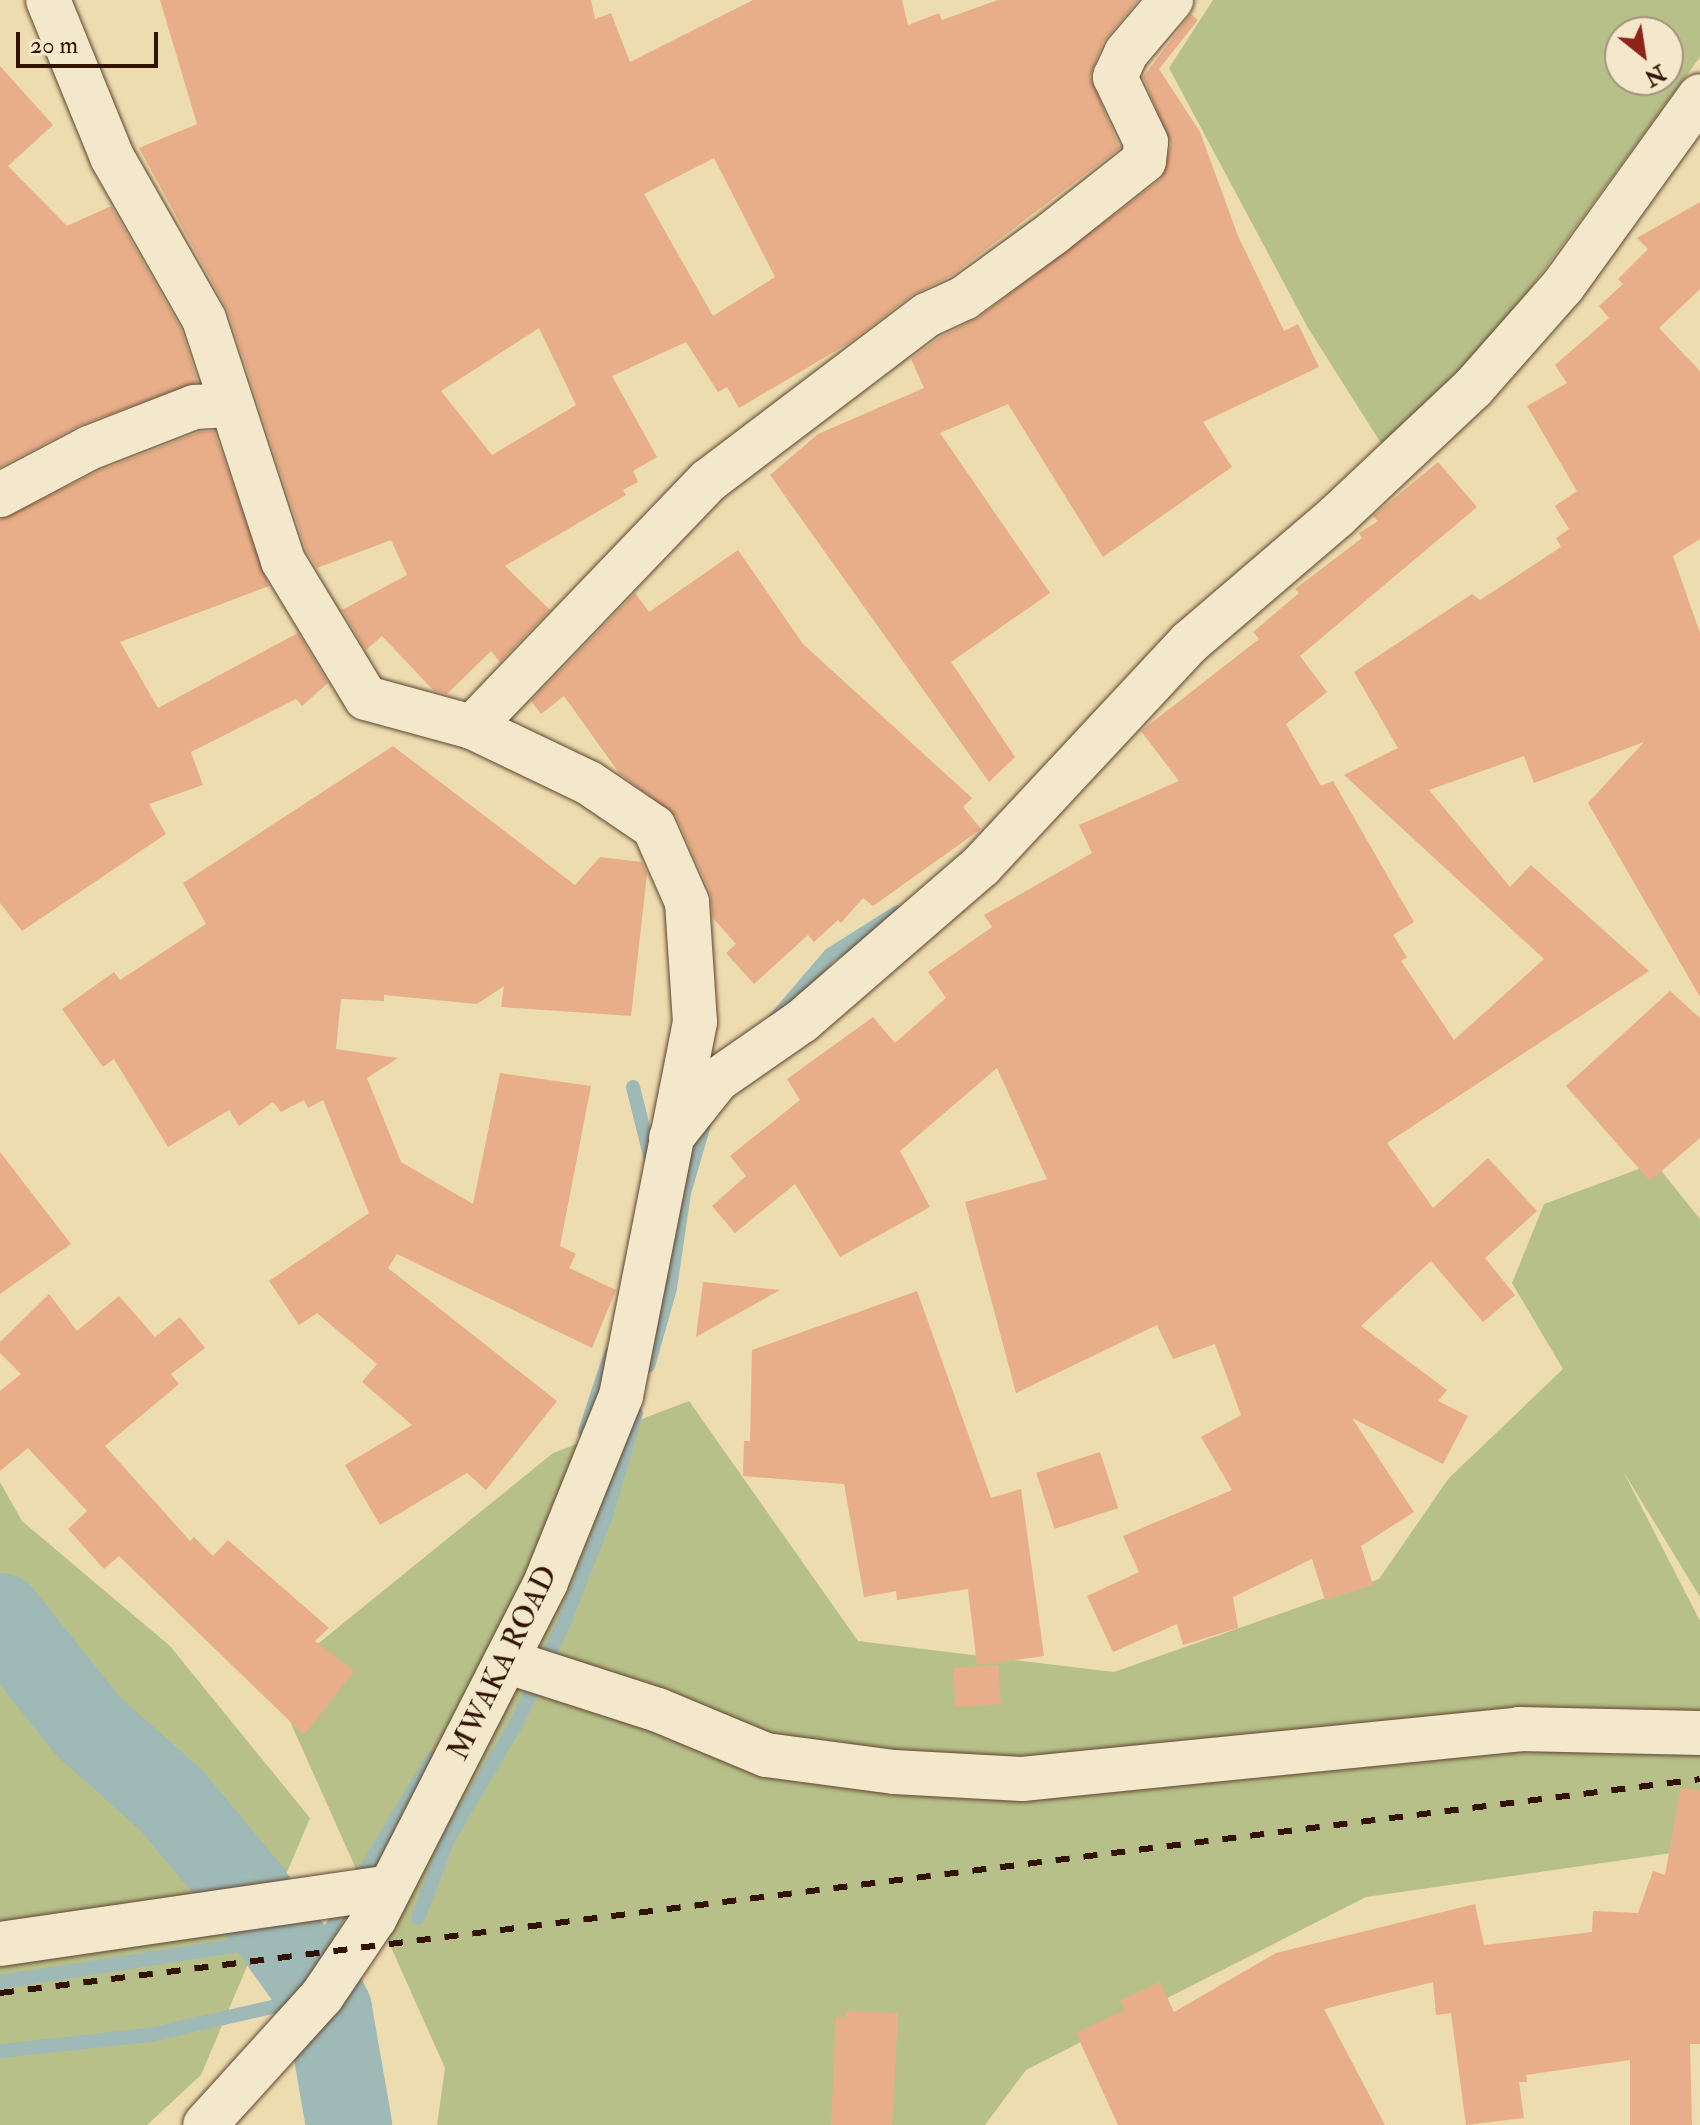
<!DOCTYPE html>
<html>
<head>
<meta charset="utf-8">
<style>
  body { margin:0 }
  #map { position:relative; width:1700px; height:2125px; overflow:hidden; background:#eddcaf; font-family:"IM FELL Double Pica",serif }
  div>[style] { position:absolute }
  .green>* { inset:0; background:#b8c08a }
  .stream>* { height:14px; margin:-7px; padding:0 7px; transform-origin:7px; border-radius:7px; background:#9eb9b6 }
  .river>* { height:86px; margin:-43px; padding:0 43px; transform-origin:43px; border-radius:43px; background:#9eb9b6 }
  .building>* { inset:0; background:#e8ae89; transform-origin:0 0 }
  .roads { filter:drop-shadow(0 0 2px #60442e) drop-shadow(0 0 2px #60442e) }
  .street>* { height:44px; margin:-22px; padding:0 22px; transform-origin:22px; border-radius:22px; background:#f3e8cb }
  .secondary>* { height:44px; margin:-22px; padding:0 22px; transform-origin:22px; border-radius:22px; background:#f3e8cb }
  .rail>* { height:6px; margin-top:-3px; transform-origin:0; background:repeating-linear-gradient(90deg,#311203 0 14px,transparent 0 28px) }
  span { translate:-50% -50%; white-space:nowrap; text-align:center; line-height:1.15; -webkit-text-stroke:6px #f3e8cb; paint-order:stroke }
  .street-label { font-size:30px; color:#311203 }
  .north { position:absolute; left:1604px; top:16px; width:80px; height:80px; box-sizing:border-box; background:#f3e8cb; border:2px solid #a5927b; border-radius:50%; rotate:150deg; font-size:22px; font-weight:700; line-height:32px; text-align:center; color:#311203 }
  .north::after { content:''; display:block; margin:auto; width:28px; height:36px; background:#8f2418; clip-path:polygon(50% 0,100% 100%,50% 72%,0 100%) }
  .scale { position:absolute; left:16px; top:32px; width:142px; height:36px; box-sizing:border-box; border:4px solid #311203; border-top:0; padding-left:10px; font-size:24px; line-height:28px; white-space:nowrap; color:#311203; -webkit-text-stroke:6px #f3e8cb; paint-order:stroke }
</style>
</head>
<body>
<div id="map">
  <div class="green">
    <i style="clip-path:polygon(evenodd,1213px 0,1700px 0,1700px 57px,1497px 334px,1384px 448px,1308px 328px,1169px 68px,1213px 0,1620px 32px,1668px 32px,1668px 80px,1620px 80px,1620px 32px)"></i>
    <i style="clip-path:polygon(1655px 1163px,1700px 1219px,1700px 1597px,1623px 1471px,1700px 1621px,1700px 1849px,1366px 1897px,1026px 2070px,985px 2125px,437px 2125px,445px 2068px,272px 1681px,553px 1453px,689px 1401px,858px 1641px,1114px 1672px,1379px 1579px,1449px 1478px,1563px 1369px,1512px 1283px,1544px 1204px)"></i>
    <i style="clip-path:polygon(0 1482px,22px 1521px,170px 1646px,310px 1818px,201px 2075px,147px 2125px,0 2125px)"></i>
  </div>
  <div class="stream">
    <i style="left:776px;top:1018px;width:83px;rotate:-49.4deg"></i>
    <i style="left:830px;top:955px;width:80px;rotate:-32.3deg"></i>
    <i style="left:633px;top:1087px;width:79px;rotate:76.1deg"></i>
    <i style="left:648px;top:1366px;width:81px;rotate:-74.2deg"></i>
    <i style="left:670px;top:1288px;width:96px;rotate:-81.6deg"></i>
    <i style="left:684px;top:1193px;width:78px;rotate:-73.7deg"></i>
    <i style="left:585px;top:1432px;width:83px;rotate:-71.8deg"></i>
    <i style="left:357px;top:1884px;width:147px;rotate:-58.9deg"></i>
    <i style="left:418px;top:1918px;width:85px;rotate:-69.2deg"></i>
    <i style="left:448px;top:1839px;width:134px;rotate:-59.4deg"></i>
    <i style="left:516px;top:1724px;width:110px;rotate:-64.6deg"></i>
    <i style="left:563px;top:1625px;width:117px;rotate:-68.5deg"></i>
    <i style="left:606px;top:1516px;width:107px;rotate:-73.8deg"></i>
    <i style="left:0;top:1982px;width:334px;rotate:-8.8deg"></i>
    <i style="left:330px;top:1931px;width:33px;rotate:-61deg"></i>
    <i style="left:0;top:2051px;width:150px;rotate:-6.1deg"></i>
    <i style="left:149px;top:2035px;width:158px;rotate:-12.8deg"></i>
  </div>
  <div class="river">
    <i style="left:0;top:1616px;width:142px;rotate:51.3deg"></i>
    <i style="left:89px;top:1727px;width:111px;rotate:41.7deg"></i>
    <i style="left:172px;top:1801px;width:117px;rotate:50.2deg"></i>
    <i style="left:247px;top:1891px;width:129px;rotate:54.5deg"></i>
    <i style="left:322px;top:1996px;width:16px;rotate:63deg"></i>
    <i style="left:329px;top:2010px;width:117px;rotate:80.1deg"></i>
  </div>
  <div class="building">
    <i style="clip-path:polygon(evenodd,160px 0,591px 0,595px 19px,611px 13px,630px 62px,753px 0,902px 0,908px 25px,939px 13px,942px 20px,998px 0,1138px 0,1103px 42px,1090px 77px,1120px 148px,951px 276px,912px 295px,849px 343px,739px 408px,727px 387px,718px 392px,686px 342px,612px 376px,657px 457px,633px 471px,638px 482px,623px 490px,626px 495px,505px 566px,550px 610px,500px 662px,491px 651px,447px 694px,434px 691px,382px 636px,366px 650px,342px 610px,407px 575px,391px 540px,317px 568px,306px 550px,228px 311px,139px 148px,197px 124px,160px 0,714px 158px,775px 277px,713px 316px,644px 194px,714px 158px,160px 0,539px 328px,576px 405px,492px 455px,441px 391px,539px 328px)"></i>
    <i style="clip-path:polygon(1191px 14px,1198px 20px,1159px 69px,1200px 132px,1238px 236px,1284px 331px,1298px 324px,1319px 367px,1203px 422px,1232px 467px,1103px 557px,1008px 404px,940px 433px,1050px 593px,951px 662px,1015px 757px,989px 782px,770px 475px,818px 434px,924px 388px,911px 359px,940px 337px,978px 318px,1160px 180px,1171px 144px,1143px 77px)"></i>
    <i style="clip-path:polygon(0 66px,53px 125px,8px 166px,67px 226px,111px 206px,181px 329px,198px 382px,80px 425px,0 467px)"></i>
    <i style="clip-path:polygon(1700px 202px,1700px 289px,1659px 328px,1700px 371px,1700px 539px,1673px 556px,1700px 633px,1700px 997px,1588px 803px,1644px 742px,1534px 783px,1524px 756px,1429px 790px,1510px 887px,1531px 865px,1649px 971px,1387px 1143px,1433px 1208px,1488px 1158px,1537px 1211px,1485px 1258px,1515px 1295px,1483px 1322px,1431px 1261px,1361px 1326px,1447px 1390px,1438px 1401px,1468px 1416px,1443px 1464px,1352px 1418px,1414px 1512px,1361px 1546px,1373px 1585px,1325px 1600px,1312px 1559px,1233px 1597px,1238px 1628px,1183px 1645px,1177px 1624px,1113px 1652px,1087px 1596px,1139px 1572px,1123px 1536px,1232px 1490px,1201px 1437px,1241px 1415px,1215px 1344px,1173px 1359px,1157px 1325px,1016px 1393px,965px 1202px,1047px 1179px,997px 1068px,900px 1151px,930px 1207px,840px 1257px,795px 1184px,735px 1233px,712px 1206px,746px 1176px,730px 1156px,800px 1100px,787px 1079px,873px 1017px,895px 1043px,946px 998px,928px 972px,992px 927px,984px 915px,1092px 853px,1079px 825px,1179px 781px,1141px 731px,1259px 639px,1253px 632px,1299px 593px,1295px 589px,1362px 538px,1359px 533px,1378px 521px,1373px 516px,1438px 462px,1477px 507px,1300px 656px,1327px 692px,1286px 724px,1321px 786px,1333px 781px,1414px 922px,1393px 935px,1407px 957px,1401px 961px,1454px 1040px,1544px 959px,1344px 775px,1398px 748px,1354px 672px,1472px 594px,1480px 600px,1561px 547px,1556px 538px,1569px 529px,1555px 506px,1577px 491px,1527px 406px,1567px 383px,1555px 365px,1609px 318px,1599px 306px,1623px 284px,1618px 279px,1648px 249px,1637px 238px)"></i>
    <i style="clip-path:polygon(214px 431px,269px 586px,120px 642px,158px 708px,298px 633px,328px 683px,302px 706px,296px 699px,191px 752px,203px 785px,149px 804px,166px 834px,22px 931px,0 903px,0 520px,99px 471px,199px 432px)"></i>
    <i style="clip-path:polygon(738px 550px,803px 644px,972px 798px,963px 807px,981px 829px,873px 906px,863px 898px,841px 923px,838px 920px,814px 942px,808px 935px,754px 984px,726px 953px,736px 944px,713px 918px,710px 892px,676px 816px,619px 773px,564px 696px,541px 714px,531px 701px,635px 593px,649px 612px)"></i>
    <i style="clip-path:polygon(393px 746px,575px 885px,600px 857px,642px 862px,647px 874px,631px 1016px,501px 1007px,504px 986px,477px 1004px,384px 995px,384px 1001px,341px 999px,336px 1049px,398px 1058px,367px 1078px,401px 1162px,473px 1204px,500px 1073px,591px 1086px,560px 1246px,576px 1254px,569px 1268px,616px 1290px,592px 1348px,397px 1254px,388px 1268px,557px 1401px,486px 1490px,467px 1473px,380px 1525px,345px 1465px,412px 1425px,362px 1382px,377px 1364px,317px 1313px,299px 1325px,269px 1281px,369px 1213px,323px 1100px,308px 1108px,304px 1100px,281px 1112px,273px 1102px,239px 1126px,229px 1110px,168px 1147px,114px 1059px,103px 1067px,62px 1009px,114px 972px,120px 980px,206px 924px,183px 883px)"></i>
    <i style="clip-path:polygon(1670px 991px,1700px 1018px,1700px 1138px,1650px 1181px,1566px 1086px)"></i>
    <i style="clip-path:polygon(0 1152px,71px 1244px,0 1294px)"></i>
    <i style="clip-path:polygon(703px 1282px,780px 1290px,696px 1337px)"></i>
    <i style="clip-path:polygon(917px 1291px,991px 1498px,1021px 1489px,1044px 1656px,977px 1665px,968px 1589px,897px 1600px,896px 1591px,864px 1597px,844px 1484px,743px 1476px,744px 1441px,750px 1441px,752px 1350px)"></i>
    <i style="clip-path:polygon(49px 1294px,77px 1331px,119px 1296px,155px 1337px,180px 1317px,205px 1348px,171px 1374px,179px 1384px,105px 1446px,190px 1541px,194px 1537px,213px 1556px,228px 1540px,329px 1628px,315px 1641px,354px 1671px,304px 1735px,119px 1556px,104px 1569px,68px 1529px,87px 1511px,28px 1448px,0 1471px,0 1391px,21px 1374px,0 1353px,0 1342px)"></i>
    <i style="left:1100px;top:1452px;width:59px;height:67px;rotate:72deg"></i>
    <i style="left:998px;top:1665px;width:39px;height:45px;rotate:86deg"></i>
    <i style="clip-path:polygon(1681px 1788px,1700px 1790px,1700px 2044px,1690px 2044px,1692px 2125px,1630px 2125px,1630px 2060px,1526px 2075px,1527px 2082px,1519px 2082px,1524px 2118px,1466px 2125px,1451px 2013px,1436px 2015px,1433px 1982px,1324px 2009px,1385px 2125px,1118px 2125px,1076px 2033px,1125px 2010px,1120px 2001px,1160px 1982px,1174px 2012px,1276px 1953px,1475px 1904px,1484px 1945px,1592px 1932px,1593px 1911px,1638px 1913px,1653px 1871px,1665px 1875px)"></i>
    <i style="clip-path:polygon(846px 2011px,898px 2013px,892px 2125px,831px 2125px,836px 2017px,846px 2018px)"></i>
  </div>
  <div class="roads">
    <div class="street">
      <i style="left:0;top:495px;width:101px;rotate:-27.8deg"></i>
      <i style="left:89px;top:448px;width:113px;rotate:-21.3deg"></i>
      <i style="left:194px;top:407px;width:36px;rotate:-3deg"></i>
      <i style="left:472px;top:727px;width:341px;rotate:-46.2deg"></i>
      <i style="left:708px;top:481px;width:275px;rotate:-37.2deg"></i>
      <i style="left:927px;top:315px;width:41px;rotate:-24.7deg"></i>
      <i style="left:964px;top:298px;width:110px;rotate:-36.1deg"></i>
      <i style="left:1053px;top:233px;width:116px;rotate:-38.4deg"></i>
      <i style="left:1144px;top:161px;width:19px;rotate:-84deg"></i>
      <i style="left:1146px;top:142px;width:72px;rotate:-115.5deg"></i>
      <i style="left:1115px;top:77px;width:26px;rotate:-65deg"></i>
      <i style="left:1126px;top:53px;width:70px;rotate:-49.7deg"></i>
      <i style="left:671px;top:1138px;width:74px;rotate:-51.6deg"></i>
      <i style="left:717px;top:1080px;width:103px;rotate:-34.8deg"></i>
      <i style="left:802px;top:1021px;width:237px;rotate:-40.9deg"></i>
      <i style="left:981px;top:866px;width:306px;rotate:-47deg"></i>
      <i style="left:1190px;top:642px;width:194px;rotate:-40.6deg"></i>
      <i style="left:1337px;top:516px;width:187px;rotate:-43.3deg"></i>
      <i style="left:1473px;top:388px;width:136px;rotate:-48.6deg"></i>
      <i style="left:1563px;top:286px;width:234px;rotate:-54.2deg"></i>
      <i style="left:506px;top:1661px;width:160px;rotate:17.9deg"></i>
      <i style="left:658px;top:1710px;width:117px;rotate:22.6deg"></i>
      <i style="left:766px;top:1755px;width:129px;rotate:7.6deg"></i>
      <i style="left:894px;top:1772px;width:128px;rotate:3.1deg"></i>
      <i style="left:1022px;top:1779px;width:500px;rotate:-5.7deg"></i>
      <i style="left:1519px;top:1729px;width:181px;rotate:1.3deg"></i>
      <i style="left:0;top:1944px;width:394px;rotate:-8.3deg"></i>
    </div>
    <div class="secondary">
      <i style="left:48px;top:0;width:170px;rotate:67.8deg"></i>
      <i style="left:112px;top:157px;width:186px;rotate:60.4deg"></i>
      <i style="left:204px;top:319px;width:255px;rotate:71.9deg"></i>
      <i style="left:283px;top:561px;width:160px;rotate:58.8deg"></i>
      <i style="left:366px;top:698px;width:110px;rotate:15.3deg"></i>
      <i style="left:472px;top:727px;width:130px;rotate:25.6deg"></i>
      <i style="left:589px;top:783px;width:78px;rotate:34.1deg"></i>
      <i style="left:654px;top:827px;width:82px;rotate:66.3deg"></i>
      <i style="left:687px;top:902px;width:120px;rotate:86.2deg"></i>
      <i style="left:695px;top:1022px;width:381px;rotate:101.2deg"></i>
      <i style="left:621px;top:1396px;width:201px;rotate:112deg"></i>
      <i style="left:546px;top:1582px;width:378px;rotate:117deg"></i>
      <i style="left:374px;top:1919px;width:93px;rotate:124deg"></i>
      <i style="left:322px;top:1996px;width:174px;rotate:132.2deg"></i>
    </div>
  </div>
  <div class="rail">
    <i style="left:0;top:1993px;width:1713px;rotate:-7.17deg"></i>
  </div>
  <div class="street-label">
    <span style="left:503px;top:1663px;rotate:-64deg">MWAKA ROAD</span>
  </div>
  <div class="north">N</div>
  <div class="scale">20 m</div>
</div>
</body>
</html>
